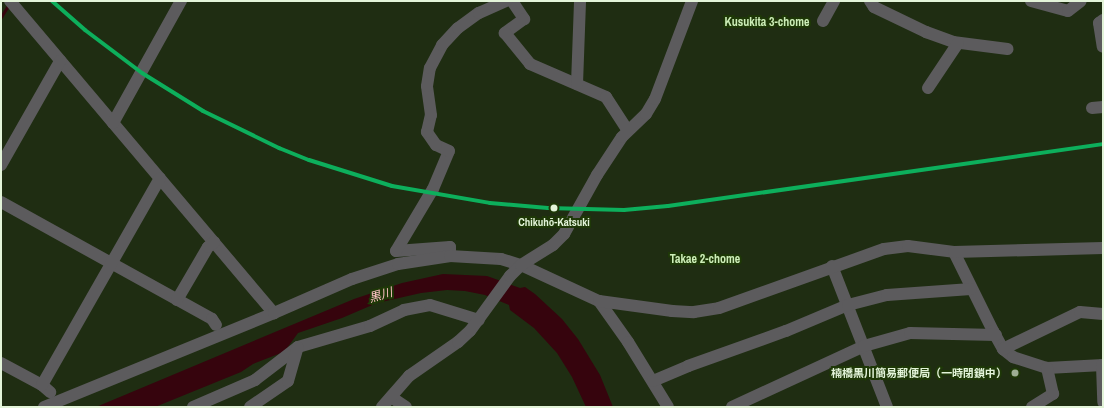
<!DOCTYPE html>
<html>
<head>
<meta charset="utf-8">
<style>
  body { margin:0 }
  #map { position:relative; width:1104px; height:408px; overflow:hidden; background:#1f2d12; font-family:"Archivo Narrow","Noto Sans JP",sans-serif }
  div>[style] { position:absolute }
  .water>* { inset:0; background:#36040d }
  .stream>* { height:2.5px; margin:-1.25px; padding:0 1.25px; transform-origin:1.25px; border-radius:1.25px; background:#36040d }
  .minor>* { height:12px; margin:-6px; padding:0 6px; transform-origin:6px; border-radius:6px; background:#5c5b5d }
  .rail-1>* { height:4px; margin:-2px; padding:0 2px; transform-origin:2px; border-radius:2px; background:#0daf5c }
  .dots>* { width:11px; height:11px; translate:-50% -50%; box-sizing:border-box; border:2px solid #1e3807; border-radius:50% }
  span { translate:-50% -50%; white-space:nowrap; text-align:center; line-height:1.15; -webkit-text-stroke:4px #1e3807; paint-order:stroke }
  .stop-label { font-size:11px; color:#e3f4d9; font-weight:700 }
  .poi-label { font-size:11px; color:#e3f4d9; font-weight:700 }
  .right { translate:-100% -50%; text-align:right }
  .neighbourhood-label { font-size:12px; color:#cdeeb8; font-weight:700 }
  .water-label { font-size:12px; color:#fec1c5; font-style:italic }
  .frame { position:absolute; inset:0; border:2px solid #e3f4d9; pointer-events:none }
</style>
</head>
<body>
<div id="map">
  <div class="water">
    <i style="clip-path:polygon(443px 274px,487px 276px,520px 288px,525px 287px,535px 294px,562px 319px,578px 339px,600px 375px,613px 407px,586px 407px,572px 377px,557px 353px,534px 328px,510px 310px,509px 305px,485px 295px,465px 291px,447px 290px,421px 293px,377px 303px,342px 318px,298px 333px,282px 355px,281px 353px,253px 364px,241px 372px,155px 407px,96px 407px,354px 299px,402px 283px)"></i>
  </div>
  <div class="stream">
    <i style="left:1px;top:17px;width:15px;rotate:-58deg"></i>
  </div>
  <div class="minor">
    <i style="left:10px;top:1px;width:409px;rotate:49.8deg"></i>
    <i style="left:512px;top:1px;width:22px;rotate:56deg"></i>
    <i style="left:524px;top:19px;width:24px;rotate:144deg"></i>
    <i style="left:505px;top:33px;width:40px;rotate:51deg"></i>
    <i style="left:530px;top:64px;width:83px;rotate:23.5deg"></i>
    <i style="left:606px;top:97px;width:40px;rotate:57.1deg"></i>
    <i style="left:870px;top:1px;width:7px;rotate:56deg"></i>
    <i style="left:874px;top:7px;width:58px;rotate:25.7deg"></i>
    <i style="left:926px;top:32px;width:29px;rotate:20deg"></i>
    <i style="left:953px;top:42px;width:55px;rotate:7.3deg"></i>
    <i style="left:1031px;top:1px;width:38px;rotate:15deg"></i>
    <i style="left:1068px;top:11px;width:16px;rotate:-38deg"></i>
    <i style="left:1103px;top:20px;width:5px;rotate:143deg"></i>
    <i style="left:1099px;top:23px;width:24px;rotate:81deg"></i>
    <i style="left:823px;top:21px;width:23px;rotate:-61deg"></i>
    <i style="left:577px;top:84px;width:83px;rotate:-87.9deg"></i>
    <i style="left:928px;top:88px;width:54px;rotate:-56.3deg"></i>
    <i style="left:1092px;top:108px;width:11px;rotate:-5deg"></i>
    <i style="left:113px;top:123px;width:140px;rotate:-60.9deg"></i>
    <i style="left:1px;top:165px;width:120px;rotate:-60.4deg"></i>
    <i style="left:1px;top:202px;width:241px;rotate:29deg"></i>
    <i style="left:212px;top:319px;width:7px;rotate:56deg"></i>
    <i style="left:954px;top:252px;width:88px;rotate:63.7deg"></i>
    <i style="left:993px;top:331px;width:21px;rotate:61deg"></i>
    <i style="left:1003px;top:349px;width:13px;rotate:39deg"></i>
    <i style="left:1013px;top:357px;width:36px;rotate:18deg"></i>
    <i style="left:1047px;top:368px;width:56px;rotate:-3.1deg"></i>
    <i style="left:450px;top:256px;width:9px;rotate:-90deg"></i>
    <i style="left:450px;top:247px;width:54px;rotate:175.8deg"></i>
    <i style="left:396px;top:251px;width:72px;rotate:-59.2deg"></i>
    <i style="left:433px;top:189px;width:41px;rotate:-67.2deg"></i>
    <i style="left:449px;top:151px;width:14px;rotate:-155deg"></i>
    <i style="left:436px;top:145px;width:16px;rotate:-125deg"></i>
    <i style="left:427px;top:132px;width:17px;rotate:-77deg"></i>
    <i style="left:431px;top:115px;width:29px;rotate:-98deg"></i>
    <i style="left:427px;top:86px;width:18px;rotate:-81deg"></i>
    <i style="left:430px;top:68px;width:26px;rotate:-62deg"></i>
    <i style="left:442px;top:45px;width:23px;rotate:-47deg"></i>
    <i style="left:458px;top:28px;width:26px;rotate:-36deg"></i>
    <i style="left:479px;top:13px;width:30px;rotate:-24deg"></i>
    <i style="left:832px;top:266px;width:151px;rotate:68.7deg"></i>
    <i style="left:177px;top:300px;width:61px;rotate:-59.7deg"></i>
    <i style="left:208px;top:247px;width:8px;rotate:-40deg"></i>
    <i style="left:599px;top:301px;width:50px;rotate:54.7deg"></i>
    <i style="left:628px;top:342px;width:76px;rotate:58.4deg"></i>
    <i style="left:1003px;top:349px;width:85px;rotate:-25.7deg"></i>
    <i style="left:1080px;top:312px;width:23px;rotate:5deg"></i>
    <i style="left:1px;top:363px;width:47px;rotate:28.2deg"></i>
    <i style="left:42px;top:385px;width:11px;rotate:41deg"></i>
    <i style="left:1102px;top:365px;width:37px;rotate:88deg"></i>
    <i style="left:653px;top:381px;width:38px;rotate:-23deg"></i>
    <i style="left:688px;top:366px;width:104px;rotate:-19.7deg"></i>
    <i style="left:786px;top:331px;width:67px;rotate:-22.8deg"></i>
    <i style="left:848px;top:305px;width:40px;rotate:-14.4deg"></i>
    <i style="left:887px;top:295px;width:84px;rotate:-4.1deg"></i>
    <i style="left:42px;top:385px;width:238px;rotate:-60.3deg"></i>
    <i style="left:391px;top:397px;width:18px;rotate:34deg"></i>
    <i style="left:44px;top:407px;width:248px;rotate:-22.2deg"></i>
    <i style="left:274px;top:313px;width:85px;rotate:-23.6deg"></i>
    <i style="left:352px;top:279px;width:48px;rotate:-18.1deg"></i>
    <i style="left:398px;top:264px;width:53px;rotate:-8.7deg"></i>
    <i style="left:450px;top:256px;width:51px;rotate:3.4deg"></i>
    <i style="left:501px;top:259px;width:21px;rotate:17deg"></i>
    <i style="left:521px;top:265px;width:86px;rotate:24.8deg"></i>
    <i style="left:599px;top:301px;width:74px;rotate:7.8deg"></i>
    <i style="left:672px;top:311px;width:22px;rotate:3deg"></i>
    <i style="left:694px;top:312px;width:25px;rotate:-9deg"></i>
    <i style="left:719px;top:308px;width:175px;rotate:-19.7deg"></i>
    <i style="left:884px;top:249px;width:24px;rotate:-7deg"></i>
    <i style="left:908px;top:246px;width:46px;rotate:7.4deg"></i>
    <i style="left:954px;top:252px;width:149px;rotate:-1.5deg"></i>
    <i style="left:193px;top:407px;width:68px;rotate:-23.5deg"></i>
    <i style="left:255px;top:380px;width:54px;rotate:-37.5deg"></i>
    <i style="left:298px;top:347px;width:75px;rotate:-16.3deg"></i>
    <i style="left:370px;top:326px;width:38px;rotate:-25deg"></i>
    <i style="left:404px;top:310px;width:26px;rotate:-11deg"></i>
    <i style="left:430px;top:305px;width:51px;rotate:17deg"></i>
    <i style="left:250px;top:407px;width:46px;rotate:-34.4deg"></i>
    <i style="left:288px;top:381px;width:35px;rotate:-74deg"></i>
    <i style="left:382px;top:407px;width:41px;rotate:-48.9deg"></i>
    <i style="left:409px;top:376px;width:60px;rotate:-34.8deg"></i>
    <i style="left:458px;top:342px;width:16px;rotate:-43deg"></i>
    <i style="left:470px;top:331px;width:68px;rotate:-54deg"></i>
    <i style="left:510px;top:276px;width:16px;rotate:-45deg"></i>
    <i style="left:521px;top:265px;width:38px;rotate:-32deg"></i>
    <i style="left:553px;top:245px;width:16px;rotate:-45deg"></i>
    <i style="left:564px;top:234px;width:68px;rotate:-60.8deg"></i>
    <i style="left:597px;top:175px;width:45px;rotate:-56.7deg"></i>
    <i style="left:622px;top:137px;width:33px;rotate:-44deg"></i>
    <i style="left:646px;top:114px;width:17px;rotate:-59deg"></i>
    <i style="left:655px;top:99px;width:105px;rotate:-69.3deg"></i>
    <i style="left:732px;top:407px;width:145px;rotate:-24.8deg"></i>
    <i style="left:864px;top:346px;width:48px;rotate:-15.8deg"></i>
    <i style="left:910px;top:333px;width:86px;rotate:1.3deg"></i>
    <i style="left:1032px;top:407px;width:25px;rotate:-32deg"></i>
    <i style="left:1053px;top:394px;width:27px;rotate:-103deg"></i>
  </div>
  <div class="rail-1">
    <i style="left:52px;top:1px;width:44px;rotate:41.3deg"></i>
    <i style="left:85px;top:30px;width:71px;rotate:37deg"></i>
    <i style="left:142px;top:73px;width:72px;rotate:31.9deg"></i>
    <i style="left:203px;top:111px;width:85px;rotate:26deg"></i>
    <i style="left:279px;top:148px;width:32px;rotate:22deg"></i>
    <i style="left:309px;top:160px;width:87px;rotate:17.4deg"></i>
    <i style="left:392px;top:186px;width:99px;rotate:9.8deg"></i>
    <i style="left:490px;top:203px;width:58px;rotate:4.9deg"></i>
    <i style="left:548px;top:208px;width:76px;rotate:1.5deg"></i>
    <i style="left:624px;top:210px;width:44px;rotate:-5.2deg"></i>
    <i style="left:668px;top:206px;width:439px;rotate:-8.1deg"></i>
  </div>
  <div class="dots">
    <i style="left:554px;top:208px;background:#e3f4d9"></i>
    <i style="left:1015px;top:373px;background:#9eae93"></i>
  </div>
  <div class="stop-label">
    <span style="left:554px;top:222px">Chikuhō-Katsuki</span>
  </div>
  <div class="poi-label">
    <span class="right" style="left:1007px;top:373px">楠橋黒川簡易郵便局（一時閉鎖中）</span>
  </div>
  <div class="neighbourhood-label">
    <span style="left:767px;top:23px">Kusukita 3-chome</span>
    <span style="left:705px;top:260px">Takae 2-chome</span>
  </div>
  <div class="water-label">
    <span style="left:381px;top:296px;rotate:-16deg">黒川</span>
  </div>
  <div class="frame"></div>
</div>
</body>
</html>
